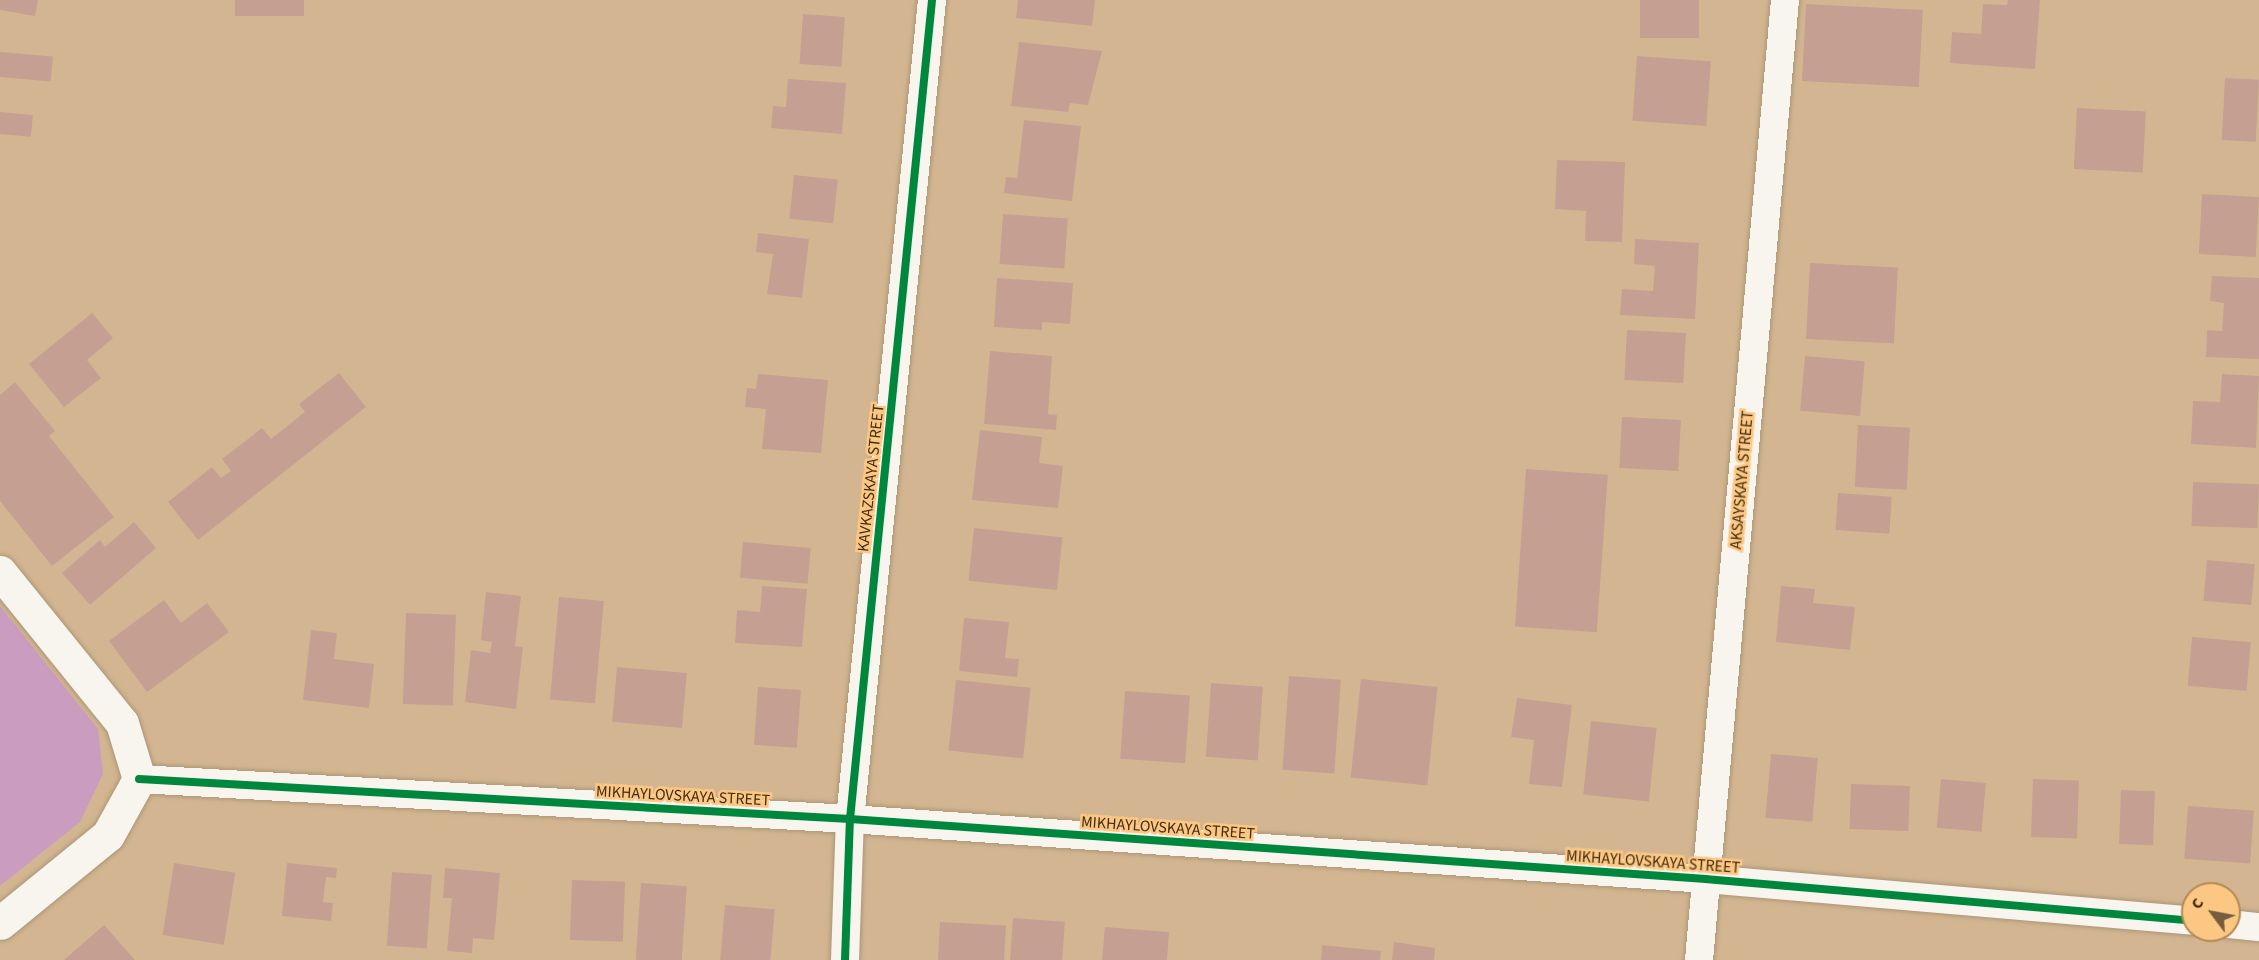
<!DOCTYPE html>
<html>
<head>
<meta charset="utf-8">
<style>
  body { margin:0 }
  #map { position:relative; width:2259px; height:960px; overflow:hidden; background:#d3b691; font-family:"Source Sans 3",sans-serif }
  div>[style] { position:absolute }
  .green>* { inset:0; background:#ca9cbf }
  .building>* { inset:0; background:#c69f93; transform-origin:0 0 }
  .roads { filter:drop-shadow(0 0 2px #ac9678) drop-shadow(0 0 2px #ac9678) }
  .street>* { height:28px; margin:-14px; padding:0 14px; transform-origin:14px; border-radius:14px; background:#f8f4ee }
  .secondary>* { height:33px; margin:-16.5px; padding:0 16.5px; transform-origin:16.5px; border-radius:16.5px; background:#f8f4ee }
  .cycleway>* { height:8px; margin:-4px; padding:0 4px; transform-origin:4px; border-radius:4px; background:#00873e }
  span { translate:-50% -50%; white-space:nowrap; text-align:center; line-height:1.15; -webkit-text-stroke:5px #fcc783; paint-order:stroke }
  .street-label { font-size:16px; color:#422d11 }
  .north { position:absolute; left:2181px; top:882px; width:60px; height:60px; box-sizing:border-box; background:#fcc783; border:2px solid #b28955; border-radius:50%; rotate:302deg; font-size:16px; font-weight:700; line-height:24px; text-align:center; color:#422d11 }
  .north::after { content:''; display:block; margin:auto; width:21px; height:27px; background:#755d3e; clip-path:polygon(50% 0,100% 100%,50% 72%,0 100%) }
</style>
</head>
<body>
<div id="map">
  <div class="green">
    <i style="clip-path:polygon(0 606px,98px 729px,103px 774px,80px 822px,0 886px)"></i>
  </div>
  <div class="building">
    <i style="clip-path:polygon(0 0,38px 0,35px 16px,0 10px)"></i>
    <i style="left:235px;top:0;width:69px;height:16px"></i>
    <i style="clip-path:polygon(1018px 0,1095px 0,1092px 26px,1016px 18px)"></i>
    <i style="left:1640px;top:0;width:59px;height:38px"></i>
    <i style="clip-path:polygon(2008px 0,2040px 0,2035px 69px,1950px 63px,1952px 32px,1981px 34px,1983px 4px,2007px 5px)"></i>
    <i style="left:1806px;top:4px;width:117px;height:77px;rotate:3deg"></i>
    <i style="left:803px;top:14px;width:42px;height:50px;rotate:4deg"></i>
    <i style="clip-path:polygon(1019px 42px,1102px 51px,1088px 105px,1070px 103px,1068px 112px,1011px 106px)"></i>
    <i style="left:0;top:52px;width:53px;height:25px;rotate:5deg"></i>
    <i style="left:1637px;top:56px;width:74px;height:65px;rotate:4deg"></i>
    <i style="left:2225px;top:78px;width:34px;height:62px;rotate:3deg"></i>
    <i style="clip-path:polygon(788px 79px,846px 83px,842px 134px,771px 128px,773px 106px,786px 107px)"></i>
    <i style="left:2077px;top:108px;width:69px;height:61px;rotate:3deg"></i>
    <i style="left:0;top:112px;width:33px;height:22px;rotate:5deg"></i>
    <i style="clip-path:polygon(1024px 120px,1081px 126px,1072px 201px,1004px 193px,1006px 177px,1017px 178px)"></i>
    <i style="clip-path:polygon(1557px 160px,1625px 162px,1622px 242px,1585px 241px,1586px 211px,1555px 209px)"></i>
    <i style="left:794px;top:175px;width:44px;height:44px;rotate:6deg"></i>
    <i style="left:2202px;top:194px;width:57px;height:60px;rotate:3deg"></i>
    <i style="left:1003px;top:214px;width:65px;height:50px;rotate:4deg"></i>
    <i style="clip-path:polygon(758px 233px,809px 239px,802px 298px,767px 294px,773px 254px,756px 252px)"></i>
    <i style="clip-path:polygon(1635px 239px,1699px 243px,1695px 319px,1620px 315px,1622px 289px,1653px 291px,1655px 266px,1634px 264px)"></i>
    <i style="left:1810px;top:263px;width:88px;height:76px;rotate:3deg"></i>
    <i style="clip-path:polygon(2212px 276px,2259px 278px,2259px 359px,2206px 357px,2207px 330px,2222px 331px,2224px 303px,2210px 301px)"></i>
    <i style="clip-path:polygon(997px 278px,1073px 283px,1070px 324px,1042px 322px,1042px 330px,994px 327px)"></i>
    <i style="clip-path:polygon(92px 313px,113px 338px,87px 360px,101px 378px,64px 407px,29px 364px)"></i>
    <i style="left:1627px;top:330px;width:59px;height:50px;rotate:3deg"></i>
    <i style="clip-path:polygon(990px 351px,1052px 356px,1048px 414px,1057px 415px,1056px 430px,984px 424px)"></i>
    <i style="left:1805px;top:356px;width:60px;height:55px;rotate:5deg"></i>
    <i style="clip-path:polygon(339px 373px,366px 407px,198px 540px,168px 502px,212px 467px,221px 478px,231px 471px,222px 459px,262px 428px,271px 439px,305px 412px,299px 404px)"></i>
    <i style="clip-path:polygon(758px 374px,828px 380px,821px 453px,762px 449px,766px 409px,745px 407px,747px 388px,756px 389px)"></i>
    <i style="clip-path:polygon(2222px 374px,2259px 376px,2256px 448px,2191px 444px,2193px 401px,2220px 402px)"></i>
    <i style="clip-path:polygon(15px 382px,55px 431px,49px 436px,114px 517px,52px 566px,0 501px,0 395px)"></i>
    <i style="left:1622px;top:417px;width:59px;height:51px;rotate:3deg"></i>
    <i style="left:1858px;top:425px;width:52px;height:62px;rotate:3deg"></i>
    <i style="clip-path:polygon(980px 430px,1042px 437px,1039px 463px,1063px 466px,1058px 508px,972px 500px)"></i>
    <i style="left:1526px;top:469px;width:82px;height:158px;rotate:4deg"></i>
    <i style="left:2193px;top:482px;width:66px;height:44px;rotate:2deg"></i>
    <i style="left:1838px;top:493px;width:54px;height:37px;rotate:4deg"></i>
    <i style="clip-path:polygon(134px 522px,156px 548px,90px 605px,62px 573px,100px 540px,105px 547px)"></i>
    <i style="left:974px;top:528px;width:89px;height:53px;rotate:6deg"></i>
    <i style="left:743px;top:542px;width:68px;height:36px;rotate:5deg"></i>
    <i style="left:2207px;top:560px;width:48px;height:41px;rotate:5deg"></i>
    <i style="clip-path:polygon(762px 586px,807px 589px,802px 647px,735px 643px,737px 610px,760px 612px)"></i>
    <i style="clip-path:polygon(1781px 586px,1815px 589px,1813px 603px,1855px 607px,1850px 650px,1776px 642px)"></i>
    <i style="clip-path:polygon(486px 592px,521px 596px,515px 646px,523px 647px,516px 709px,465px 702px,471px 650px,490px 653px,492px 642px,481px 640px)"></i>
    <i style="left:559px;top:597px;width:45px;height:103px;rotate:5deg"></i>
    <i style="clip-path:polygon(164px 600px,181px 623px,207px 603px,229px 632px,147px 692px,109px 641px)"></i>
    <i style="left:406px;top:613px;width:50px;height:91px;rotate:2deg"></i>
    <i style="clip-path:polygon(964px 618px,1009px 622px,1005px 658px,1019px 659px,1017px 677px,959px 671px)"></i>
    <i style="clip-path:polygon(311px 630px,337px 633px,334px 659px,374px 664px,369px 708px,303px 700px)"></i>
    <i style="left:2192px;top:637px;width:59px;height:49px;rotate:5deg"></i>
    <i style="left:617px;top:667px;width:70px;height:55px;rotate:5deg"></i>
    <i style="left:1289px;top:676px;width:52px;height:94px;rotate:4deg"></i>
    <i style="left:1361px;top:679px;width:77px;height:99px;rotate:6deg"></i>
    <i style="left:956px;top:680px;width:75px;height:71px;rotate:6deg"></i>
    <i style="left:1211px;top:683px;width:52px;height:74px;rotate:4deg"></i>
    <i style="left:758px;top:687px;width:43px;height:58px;rotate:4deg"></i>
    <i style="left:1125px;top:691px;width:65px;height:68px;rotate:4deg"></i>
    <i style="clip-path:polygon(1517px 698px,1572px 705px,1562px 787px,1529px 784px,1534px 740px,1511px 737px)"></i>
    <i style="left:1591px;top:721px;width:66px;height:74px;rotate:6deg"></i>
    <i style="left:1771px;top:754px;width:47px;height:64px;rotate:5deg"></i>
    <i style="left:1941px;top:779px;width:45px;height:49px;rotate:5deg"></i>
    <i style="left:2033px;top:779px;width:46px;height:58px;rotate:2deg"></i>
    <i style="left:1851px;top:784px;width:59px;height:45px;rotate:2deg"></i>
    <i style="left:2121px;top:790px;width:34px;height:54px;rotate:2deg"></i>
    <i style="left:2188px;top:806px;width:66px;height:53px;rotate:4deg"></i>
    <i style="left:174px;top:863px;width:62px;height:73px;rotate:9deg"></i>
    <i style="clip-path:polygon(287px 863px,337px 868px,336px 878px,326px 877px,323px 902px,333px 903px,331px 921px,282px 916px)"></i>
    <i style="clip-path:polygon(445px 868px,500px 873px,494px 940px,473px 938px,472px 953px,447px 951px,452px 898px,443px 898px)"></i>
    <i style="left:392px;top:872px;width:40px;height:74px;rotate:4deg"></i>
    <i style="left:572px;top:880px;width:53px;height:60px;rotate:2deg"></i>
    <i style="left:641px;top:883px;width:46px;height:77px;rotate:4deg"></i>
    <i style="left:725px;top:905px;width:50px;height:55px;rotate:5deg"></i>
    <i style="left:1013px;top:918px;width:52px;height:42px;rotate:4deg"></i>
    <i style="left:940px;top:922px;width:66px;height:38px;rotate:3deg"></i>
    <i style="clip-path:polygon(104px 925px,135px 960px,64px 960px)"></i>
    <i style="clip-path:polygon(1105px 927px,1169px 932px,1167px 960px,1102px 960px)"></i>
    <i style="clip-path:polygon(1394px 942px,1435px 948px,1434px 960px,1392px 960px)"></i>
    <i style="clip-path:polygon(1322px 945px,1381px 951px,1380px 960px,1321px 960px)"></i>
  </div>
  <div class="roads">
    <div class="street">
      <i style="left:139px;top:779px;width:712px;rotate:3.22deg"></i>
      <i style="left:850px;top:819px;width:858px;rotate:4.01deg"></i>
      <i style="left:1706px;top:879px;width:489px;rotate:4.9deg"></i>
      <i style="left:2229px;top:924px;width:30px;rotate:6deg"></i>
      <i style="left:845px;top:960px;width:141px;rotate:-88deg"></i>
      <i style="left:850px;top:819px;width:823px;rotate:-84.28deg"></i>
      <i style="left:1699px;top:960px;width:964px;rotate:-84.88deg"></i>
    </div>
    <div class="secondary">
      <i style="left:0;top:572px;width:194px;rotate:51.1deg"></i>
      <i style="left:122px;top:723px;width:59px;rotate:73.1deg"></i>
      <i style="left:139px;top:779px;width:64px;rotate:119deg"></i>
      <i style="left:108px;top:835px;width:139px;rotate:140.8deg"></i>
    </div>
  </div>
  <div class="cycleway">
    <i style="left:139px;top:779px;width:712px;rotate:3.22deg"></i>
    <i style="left:850px;top:819px;width:858px;rotate:4.01deg"></i>
    <i style="left:1706px;top:879px;width:489px;rotate:4.9deg"></i>
    <i style="left:845px;top:960px;width:141px;rotate:-88deg"></i>
    <i style="left:850px;top:819px;width:823px;rotate:-84.28deg"></i>
  </div>
  <div class="street-label">
    <span style="left:871px;top:478px;rotate:-84deg">KAVKAZSKAYA STREET</span>
    <span style="left:1742px;top:480px;rotate:-85deg">AKSAYSKAYA STREET</span>
    <span style="left:683px;top:796px;rotate:3deg">MIKHAYLOVSKAYA STREET</span>
    <span style="left:1168px;top:828px;rotate:4deg">MIKHAYLOVSKAYA STREET</span>
    <span style="left:1653px;top:862px;rotate:4deg">MIKHAYLOVSKAYA STREET</span>
  </div>
  <div class="north">С</div>
</div>
</body>
</html>
